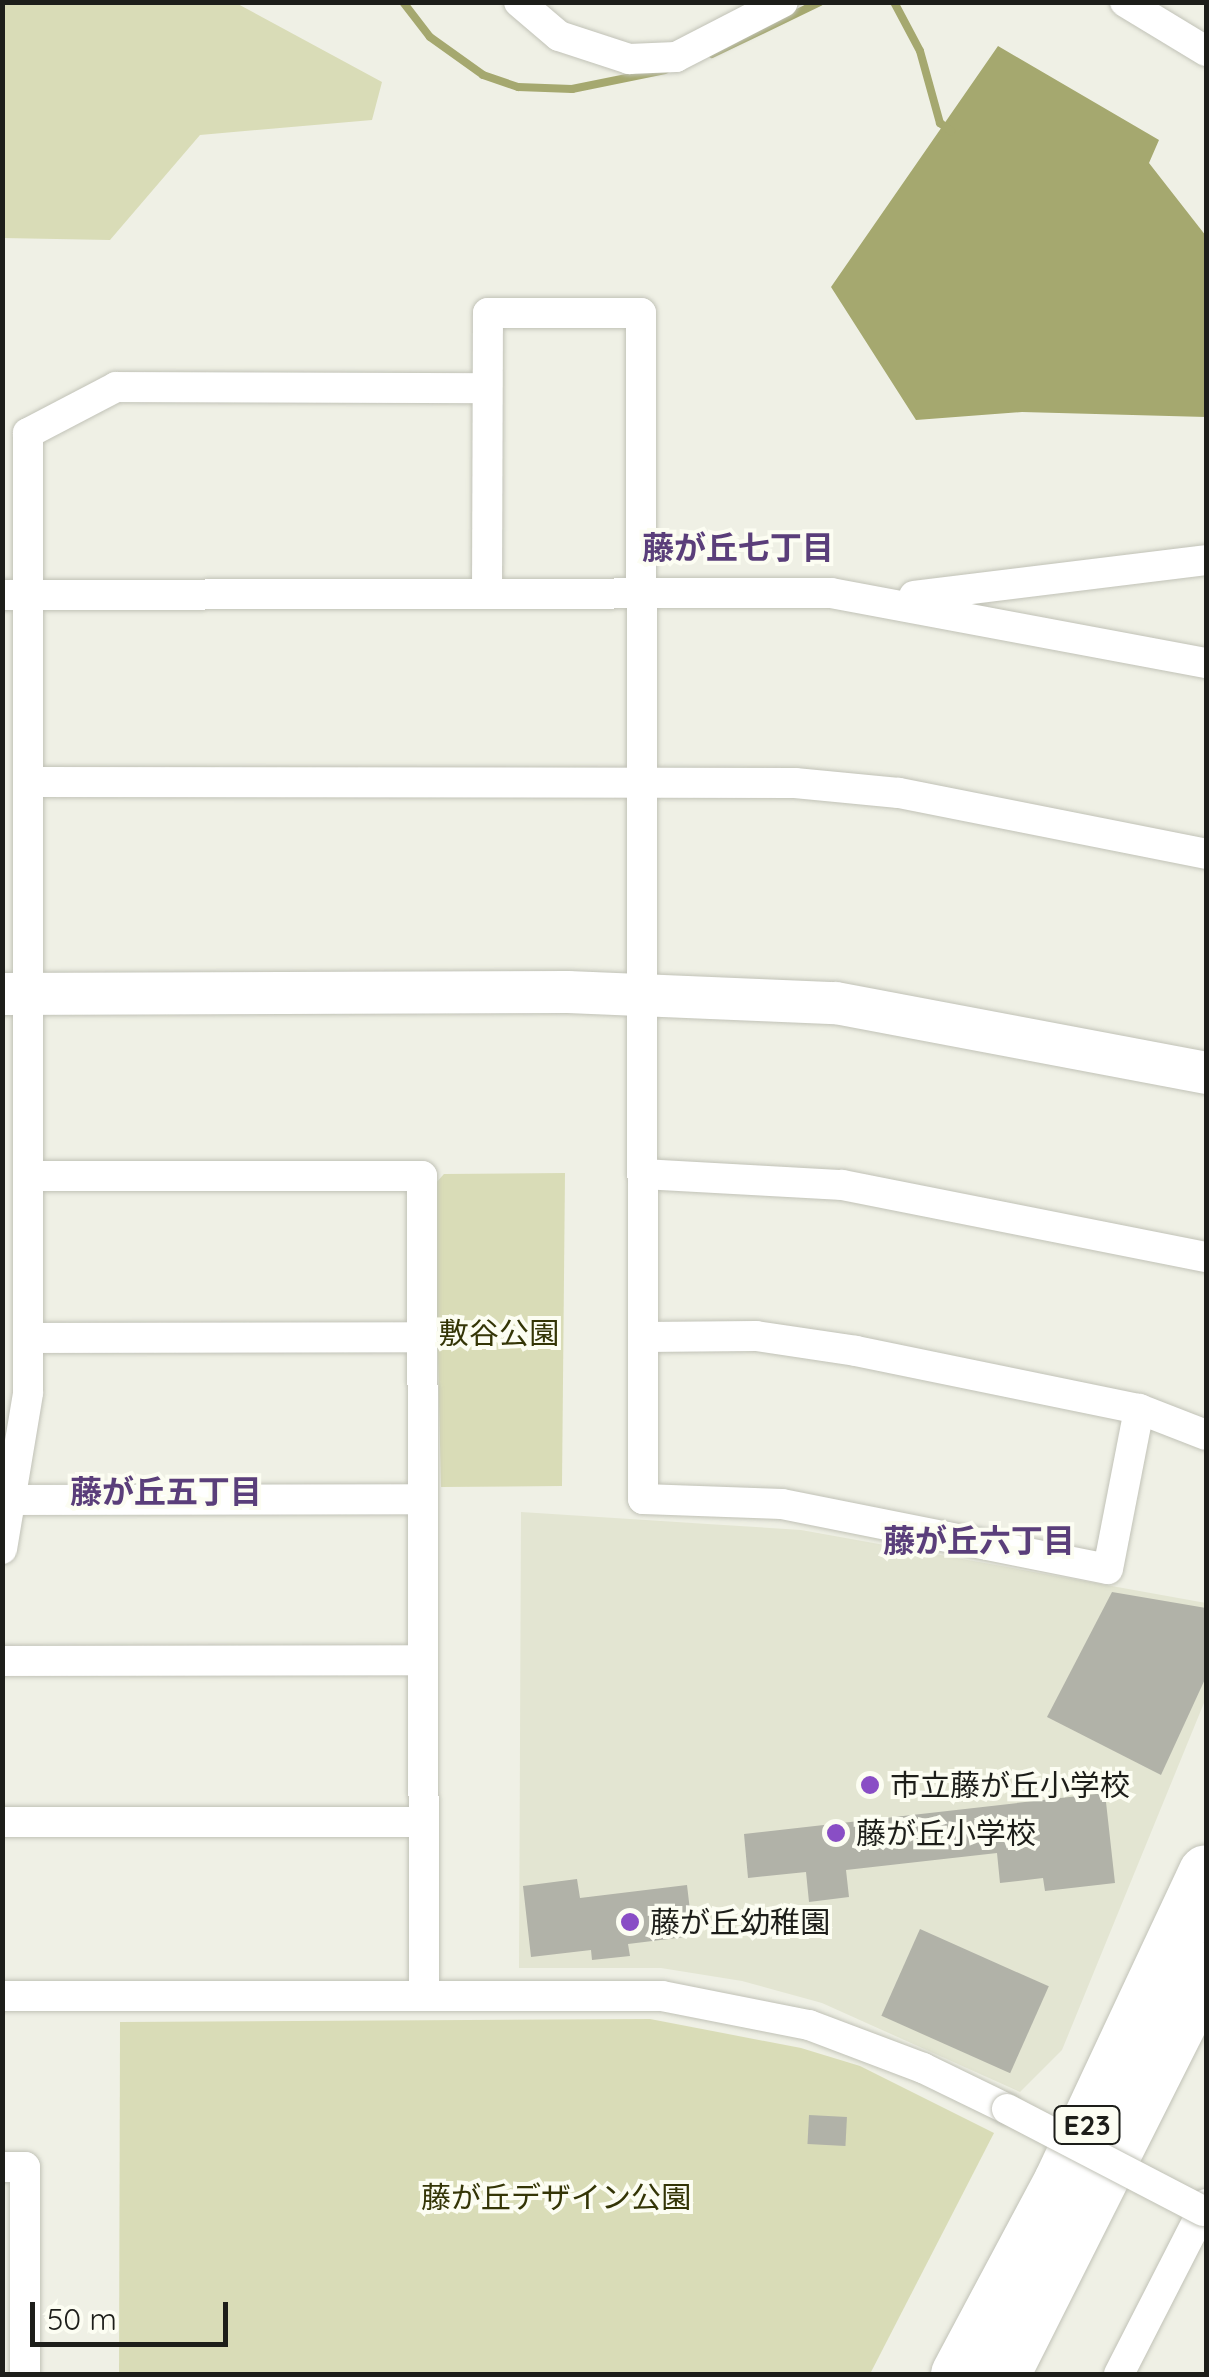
<!DOCTYPE html>
<html>
<head>
<meta charset="utf-8">
<style>
  body { margin:0 }
  #map { position:relative; width:1209px; height:2377px; overflow:hidden; background:#eff0e5; font-family:Quicksand,"Noto Sans JP",sans-serif }
  div>[style] { position:absolute }
  .built>* { inset:0; background:#e3e5d2 }
  .green>* { inset:0; background:#d9dcb7 }
  .water>* { inset:0; background:#a5a86f }
  .stream>* { height:8px; margin:-4px; padding:0 4px; transform-origin:4px; border-radius:4px; background:#a5a86f }
  .building>* { inset:0; background:#b1b2a8; transform-origin:0 0 }
  .roads { filter:drop-shadow(0 0 2px #c1c2b7) drop-shadow(0 0 2px #c1c2b7) }
  .street>* { height:30px; margin:-15px; padding:0 15px; transform-origin:15px; border-radius:15px; background:#fff }
  .secondary>* { height:42px; margin:-21px; padding:0 21px; transform-origin:21px; border-radius:21px; background:#fff }
  .highway>* { height:55px; margin:-27.5px; padding:0 27.5px; transform-origin:27.5px; border-radius:27.5px; background:#fff }
  .bridges { filter:drop-shadow(0 0 2px #c1c2b7) drop-shadow(0 0 2px #c1c2b7) }
  .street-bridge>* { height:30px; margin:-15px; padding:0 15px; transform-origin:15px; border-radius:15px; background:#fff }
  .dots>* { width:28px; height:28px; translate:-50% -50%; box-sizing:border-box; border:5px solid #fcfdf2; border-radius:50% }
  span { translate:-50% -50%; white-space:nowrap; text-align:center; line-height:1.15; -webkit-text-stroke:8px #fcfdf2; paint-order:stroke }
  .shield-label span { padding:2px 8px; background:#fcfdf2; border:2px solid; border-radius:8px; -webkit-text-stroke-width:0 }
  .shield-label { font-size:28px; color:#1d1e1a; font-weight:700 }
  .park-label { font-size:30px; color:#343506 }
  .poi-label { font-size:30px; color:#1d1e1a }
  .left { translate:0 -50%; text-align:left }
  .neighbourhood-label { font-size:32px; color:#5a3e7a; font-weight:700 }
  .frame { position:absolute; inset:0; border:5px solid #1d1e1a; pointer-events:none }
  .scale { position:absolute; left:30px; top:2302px; width:198px; height:45px; box-sizing:border-box; border:5px solid #1d1e1a; border-top:0; padding-left:12px; font-size:30px; line-height:35px; white-space:nowrap; color:#1d1e1a; -webkit-text-stroke:8px #fcfdf2; paint-order:stroke }
</style>
</head>
<body>
<div id="map">
  <div class="built">
    <i style="clip-path:polygon(521px 1512px,801px 1530px,1206px 1603px,1206px 1698px,1062px 2050px,1020px 2092px,822px 2003px,742px 1981px,661px 1968px,519px 1968px)"></i>
  </div>
  <div class="green">
    <i style="clip-path:polygon(3px 2px,236px 3px,382px 82px,372px 120px,200px 135px,110px 240px,3px 238px)"></i>
    <i style="clip-path:polygon(565px 1173px,562px 1486px,441px 1487px,434px 1185px,444px 1174px)"></i>
    <i style="clip-path:polygon(650px 2019px,801px 2048px,860px 2066px,994px 2133px,870px 2374px,119px 2374px,120px 2022px)"></i>
  </div>
  <div class="water">
    <i style="clip-path:polygon(998px 46px,1159px 140px,1149px 163px,1206px 236px,1206px 417px,1022px 412px,916px 420px,831px 287px)"></i>
  </div>
  <div class="stream">
    <i style="left:403px;top:2px;width:44px;rotate:52.4deg"></i>
    <i style="left:430px;top:37px;width:65px;rotate:35.6deg"></i>
    <i style="left:483px;top:75px;width:37px;rotate:19deg"></i>
    <i style="left:518px;top:87px;width:54px;rotate:2.1deg"></i>
    <i style="left:572px;top:89px;width:95px;rotate:-11.5deg"></i>
    <i style="left:894px;top:2px;width:55px;rotate:62deg"></i>
    <i style="left:920px;top:51px;width:75px;rotate:74.5deg"></i>
    <i style="left:940px;top:123px;width:14px;rotate:36deg"></i>
    <i style="left:712px;top:54px;width:120px;rotate:-25.7deg"></i>
  </div>
  <div class="building">
    <i style="clip-path:polygon(1112px 1592px,1206px 1608px,1206px 1677px,1161px 1775px,1047px 1717px)"></i>
    <i style="clip-path:polygon(1105px 1793px,1115px 1883px,1045px 1891px,1043px 1878px,1000px 1883px,997px 1853px,846px 1870px,849px 1897px,809px 1902px,806px 1872px,748px 1878px,744px 1834px)"></i>
    <i style="clip-path:polygon(577px 1879px,580px 1898px,687px 1885px,693px 1936px,628px 1944px,630px 1956px,592px 1960px,591px 1950px,531px 1957px,523px 1886px)"></i>
    <i style="left:920px;top:1929px;width:141px;height:95px;rotate:24deg"></i>
    <i style="left:809px;top:2115px;width:38px;height:29px;rotate:3deg"></i>
  </div>
  <div class="roads">
    <div class="street">
      <i style="left:519px;top:2px;width:52px;rotate:40.4deg"></i>
      <i style="left:559px;top:36px;width:74px;rotate:18.2deg"></i>
      <i style="left:629px;top:59px;width:47px;rotate:-2.4deg"></i>
      <i style="left:676px;top:57px;width:120px;rotate:-27.2deg"></i>
      <i style="left:1125px;top:2px;width:95px;rotate:31.2deg"></i>
      <i style="left:487px;top:594px;width:281px;rotate:-89.8deg"></i>
      <i style="left:488px;top:313px;width:153px"></i>
      <i style="left:641px;top:313px;width:1186px;rotate:89.9deg"></i>
      <i style="left:643px;top:1499px;width:139px;rotate:2.1deg"></i>
      <i style="left:782px;top:1504px;width:332px;rotate:11.3deg"></i>
      <i style="left:1108px;top:1569px;width:163px;rotate:-79deg"></i>
      <i style="left:2px;top:595px;width:829px;rotate:-0.14deg"></i>
      <i style="left:831px;top:593px;width:381px;rotate:10.6deg"></i>
      <i style="left:914px;top:596px;width:294px;rotate:-7deg"></i>
      <i style="left:29px;top:782px;width:766px;rotate:0.07deg"></i>
      <i style="left:795px;top:783px;width:104px;rotate:5.5deg"></i>
      <i style="left:899px;top:793px;width:313px;rotate:11.2deg"></i>
      <i style="left:644px;top:1174px;width:198px;rotate:3.2deg"></i>
      <i style="left:842px;top:1185px;width:371px;rotate:11.2deg"></i>
      <i style="left:31px;top:1176px;width:391px"></i>
      <i style="left:422px;top:1176px;width:816px;rotate:89.86deg"></i>
      <i style="left:644px;top:1337px;width:112px;rotate:-0.5deg"></i>
      <i style="left:756px;top:1336px;width:101px;rotate:8.5deg"></i>
      <i style="left:856px;top:1351px;width:289px;rotate:11.6deg"></i>
      <i style="left:1139px;top:1409px;width:72px;rotate:21.2deg"></i>
      <i style="left:30px;top:1338px;width:392px;rotate:-0.1deg"></i>
      <i style="left:15px;top:1500px;width:407px;rotate:-0.1deg"></i>
      <i style="left:2px;top:1549px;width:158px;rotate:-80.5deg"></i>
      <i style="left:28px;top:1393px;width:960px;rotate:-90deg"></i>
      <i style="left:28px;top:433px;width:99px;rotate:-27.6deg"></i>
      <i style="left:116px;top:387px;width:370px;rotate:0.2deg"></i>
      <i style="left:2px;top:1661px;width:421px;rotate:-0.1deg"></i>
      <i style="left:2px;top:1822px;width:420px"></i>
      <i style="left:2px;top:1996px;width:660px"></i>
      <i style="left:662px;top:1996px;width:150px;rotate:11.2deg"></i>
      <i style="left:809px;top:2025px;width:122px;rotate:20.7deg"></i>
      <i style="left:923px;top:2068px;width:93px;rotate:26deg"></i>
      <i style="left:2px;top:2167px;width:23px"></i>
      <i style="left:25px;top:2167px;width:207px;rotate:90deg"></i>
      <i style="left:1119px;top:2374px;width:191px;rotate:-62.9deg"></i>
    </div>
    <div class="secondary">
      <i style="left:2px;top:994px;width:566px;rotate:-0.2deg"></i>
      <i style="left:568px;top:992px;width:268px;rotate:2.4deg"></i>
      <i style="left:836px;top:1003px;width:377px;rotate:10.7deg"></i>
    </div>
    <div class="highway">
      <i style="left:958px;top:2374px;width:219px;rotate:-61.9deg"></i>
      <i style="left:1061px;top:2181px;width:341px;rotate:-64.9deg"></i>
      <i style="left:1002px;top:2374px;width:453px;rotate:-63.3deg"></i>
    </div>
  </div>
  <div class="bridges">
    <div class="street-bridge">
      <i style="left:1007px;top:2109px;width:221px;rotate:27.5deg"></i>
    </div>
  </div>
  <div class="dots">
    <i style="left:870px;top:1785px;background:#894ec5"></i>
    <i style="left:836px;top:1833px;background:#894ec5"></i>
    <i style="left:630px;top:1922px;background:#894ec5"></i>
  </div>
  <div class="shield-label">
    <span style="left:1087px;top:2125px">E23</span>
  </div>
  <div class="park-label">
    <span style="left:499px;top:1333px">敷谷公園</span>
    <span style="left:556px;top:2197px">藤が丘デザイン公園</span>
  </div>
  <div class="poi-label">
    <span class="left" style="left:890px;top:1785px">市立藤が丘小学校</span>
    <span class="left" style="left:856px;top:1833px">藤が丘小学校</span>
    <span class="left" style="left:650px;top:1922px">藤が丘幼稚園</span>
  </div>
  <div class="neighbourhood-label">
    <span style="left:738px;top:547px">藤が丘七丁目</span>
    <span style="left:166px;top:1491px">藤が丘五丁目</span>
    <span style="left:979px;top:1540px">藤が丘六丁目</span>
  </div>
  <div class="frame"></div>
  <div class="scale">50 m</div>
</div>
</body>
</html>
